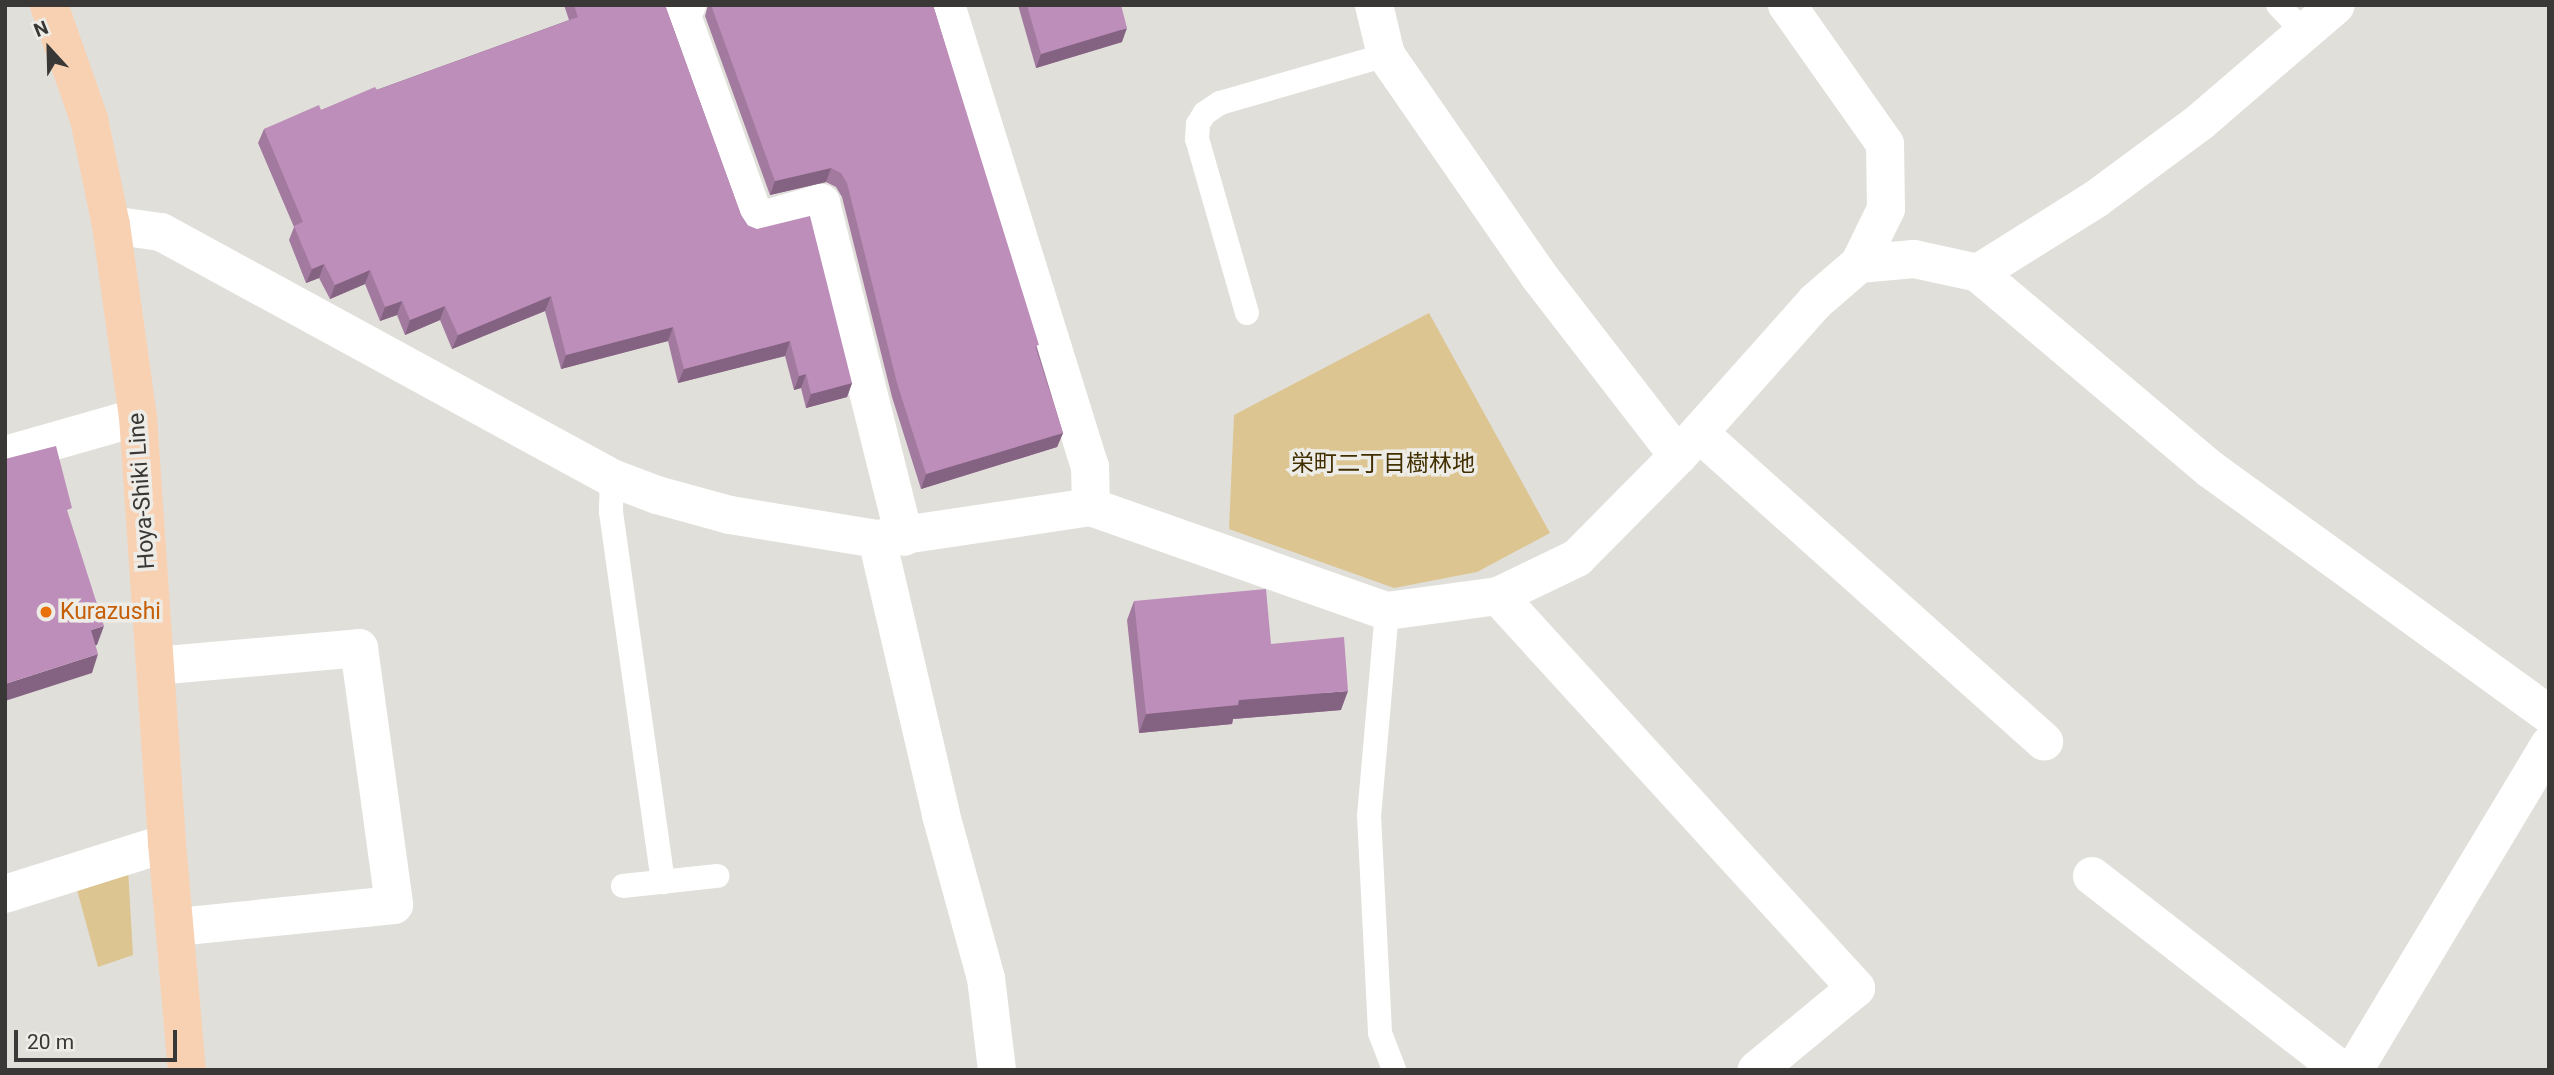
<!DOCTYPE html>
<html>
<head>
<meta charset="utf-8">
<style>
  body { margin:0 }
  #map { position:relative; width:2554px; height:1075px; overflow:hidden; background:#e1dfda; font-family:Roboto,"Noto Sans JP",sans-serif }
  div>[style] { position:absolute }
  .green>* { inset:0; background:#ddc592 }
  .service>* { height:24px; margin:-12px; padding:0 12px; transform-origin:12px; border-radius:12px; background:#fff }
  .minor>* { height:38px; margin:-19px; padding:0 19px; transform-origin:19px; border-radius:19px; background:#fff }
  .primary>* { height:38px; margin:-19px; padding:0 19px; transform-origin:19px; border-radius:19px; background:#f8d1b3 }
  .wall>* { inset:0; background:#a37a9f }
  .shaded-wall>* { inset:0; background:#846382 }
  .building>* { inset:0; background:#bd8eb9 }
  .dots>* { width:19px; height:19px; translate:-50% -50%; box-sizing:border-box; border:4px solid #eeece7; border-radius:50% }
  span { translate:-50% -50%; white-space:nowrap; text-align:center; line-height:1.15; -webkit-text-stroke:7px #eeece7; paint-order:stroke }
  .park-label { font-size:23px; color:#422f00 }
  .street-label { font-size:23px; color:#393836 }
  .food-label { font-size:23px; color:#c56008 }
  .left { translate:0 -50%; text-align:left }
  .frame { position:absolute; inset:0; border:7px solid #393836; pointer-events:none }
  .north { position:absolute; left:14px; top:14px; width:70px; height:70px; -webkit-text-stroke:5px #eeece7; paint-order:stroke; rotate:338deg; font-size:19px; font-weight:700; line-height:28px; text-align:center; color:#393836 }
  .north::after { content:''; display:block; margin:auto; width:24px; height:32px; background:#393836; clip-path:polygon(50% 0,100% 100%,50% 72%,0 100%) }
  .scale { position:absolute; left:14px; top:1030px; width:163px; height:32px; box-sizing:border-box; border:4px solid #393836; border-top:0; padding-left:9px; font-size:21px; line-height:24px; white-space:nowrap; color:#393836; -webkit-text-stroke:5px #eeece7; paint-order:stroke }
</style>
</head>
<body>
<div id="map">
  <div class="green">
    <i style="clip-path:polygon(1429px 313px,1550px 533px,1477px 572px,1394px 588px,1229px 529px,1234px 415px)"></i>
    <i style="clip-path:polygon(128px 869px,133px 955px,98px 967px,76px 886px)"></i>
  </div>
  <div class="service">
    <i style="left:2278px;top:5px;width:39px;rotate:46deg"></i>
    <i style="left:1247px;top:313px;width:181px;rotate:-106deg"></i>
    <i style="left:1197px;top:139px;width:15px;rotate:-86deg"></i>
    <i style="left:1198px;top:124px;width:13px;rotate:-58deg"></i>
    <i style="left:1205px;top:113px;width:18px;rotate:-34deg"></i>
    <i style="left:1220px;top:103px;width:173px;rotate:-16.1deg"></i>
    <i style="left:612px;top:478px;width:34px;rotate:92deg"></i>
    <i style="left:611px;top:512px;width:374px;rotate:82deg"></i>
    <i style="left:1387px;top:611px;width:205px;rotate:95deg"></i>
    <i style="left:1369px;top:815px;width:218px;rotate:87.1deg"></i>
    <i style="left:1380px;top:1033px;width:40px;rotate:69deg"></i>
    <i style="left:623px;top:886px;width:95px;rotate:-6.1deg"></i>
  </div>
  <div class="minor">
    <i style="left:687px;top:5px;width:9px;rotate:159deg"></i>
    <i style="left:679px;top:8px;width:227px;rotate:70.2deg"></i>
    <i style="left:756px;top:222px;width:68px;rotate:-16.3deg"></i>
    <i style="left:821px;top:203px;width:344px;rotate:76deg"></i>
    <i style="left:946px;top:5px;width:483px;rotate:72.7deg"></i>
    <i style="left:1090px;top:466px;width:41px;rotate:88.6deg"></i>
    <i style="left:1374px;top:5px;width:51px;rotate:76.5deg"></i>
    <i style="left:1386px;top:55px;width:269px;rotate:55.3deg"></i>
    <i style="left:1539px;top:276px;width:227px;rotate:52.3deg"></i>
    <i style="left:1787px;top:5px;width:170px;rotate:54.8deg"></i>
    <i style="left:1885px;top:144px;width:65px;rotate:89.1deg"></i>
    <i style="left:1886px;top:209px;width:61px;rotate:116.1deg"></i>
    <i style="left:111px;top:225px;width:50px;rotate:8deg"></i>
    <i style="left:161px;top:232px;width:514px;rotate:28.61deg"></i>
    <i style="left:612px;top:478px;width:48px;rotate:20.7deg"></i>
    <i style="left:657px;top:495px;width:76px;rotate:15.3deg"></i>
    <i style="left:730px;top:515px;width:149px;rotate:9.3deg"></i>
    <i style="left:877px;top:539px;width:216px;rotate:-8.5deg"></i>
    <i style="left:1091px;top:507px;width:314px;rotate:19.4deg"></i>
    <i style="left:1387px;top:611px;width:112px;rotate:-7.7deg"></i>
    <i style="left:1498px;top:596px;width:88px;rotate:-25.7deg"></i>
    <i style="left:1577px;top:558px;width:144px;rotate:-45.3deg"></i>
    <i style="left:1678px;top:456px;width:206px;rotate:-48.3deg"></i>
    <i style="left:1815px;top:302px;width:58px;rotate:-40.8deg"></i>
    <i style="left:1859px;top:264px;width:55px;rotate:-5.2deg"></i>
    <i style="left:1914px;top:259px;width:66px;rotate:12.3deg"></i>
    <i style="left:1978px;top:273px;width:139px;rotate:-32.1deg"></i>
    <i style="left:2096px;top:199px;width:129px;rotate:-36.5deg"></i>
    <i style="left:2200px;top:122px;width:179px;rotate:-40.7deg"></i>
    <i style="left:1978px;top:273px;width:304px;rotate:40.2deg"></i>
    <i style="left:2210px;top:469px;width:418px;rotate:35.9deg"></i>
    <i style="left:1699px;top:433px;width:463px;rotate:41.8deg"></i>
    <i style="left:5px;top:455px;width:138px;rotate:-15.9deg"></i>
    <i style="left:877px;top:539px;width:283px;rotate:76.9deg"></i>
    <i style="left:941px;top:815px;width:169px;rotate:74.6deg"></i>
    <i style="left:986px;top:978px;width:93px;rotate:83.2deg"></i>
    <i style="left:1498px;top:596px;width:531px;rotate:47.6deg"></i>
    <i style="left:1856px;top:988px;width:129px;rotate:140.4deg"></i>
    <i style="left:155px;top:666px;width:205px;rotate:-5deg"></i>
    <i style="left:359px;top:648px;width:259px;rotate:82.2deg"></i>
    <i style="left:394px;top:905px;width:219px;rotate:174.2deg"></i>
    <i style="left:2092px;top:876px;width:316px;rotate:37.9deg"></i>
    <i style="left:5px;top:894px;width:170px;rotate:-17.5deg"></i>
    <i style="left:2354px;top:1070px;width:379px;rotate:-59deg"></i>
  </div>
  <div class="primary">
    <i style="left:49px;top:5px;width:121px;rotate:70.7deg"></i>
    <i style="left:89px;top:119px;width:108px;rotate:78.3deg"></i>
    <i style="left:111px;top:225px;width:194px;rotate:82deg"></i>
    <i style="left:138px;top:417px;width:427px;rotate:86.1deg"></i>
    <i style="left:167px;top:843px;width:228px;rotate:85deg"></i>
  </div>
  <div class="wall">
    <i style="clip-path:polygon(564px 5px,665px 5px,741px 215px,852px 383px,847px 397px,806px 408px,801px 388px,794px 390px,785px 356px,678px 383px,668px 341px,561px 369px,545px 311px,452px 349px,440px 320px,405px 335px,397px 315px,380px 321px,365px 284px,330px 299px,319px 278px,306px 283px,289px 240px,294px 227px,258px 143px,264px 129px,321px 110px,569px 20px)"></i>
    <i style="clip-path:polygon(708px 5px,933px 5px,1063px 433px,1057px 447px,921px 489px,892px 397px,842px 197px,836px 187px,826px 182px,770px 195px,705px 16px)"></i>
    <i style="clip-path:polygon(1018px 5px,1121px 5px,1122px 42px,1036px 68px)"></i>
    <i style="clip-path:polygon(1134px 601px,1271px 644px,1341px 710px,1233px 719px,1232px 724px,1139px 733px,1127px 620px)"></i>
  </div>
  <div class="shaded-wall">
    <i style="clip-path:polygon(1127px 28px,1122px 42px,1036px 68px,1041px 54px)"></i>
    <i style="clip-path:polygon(831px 168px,826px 182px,770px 195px,775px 181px)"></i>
    <i style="clip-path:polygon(324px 264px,319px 278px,306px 283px,312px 269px)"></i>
    <i style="clip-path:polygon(370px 270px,365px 284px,330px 299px,335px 285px)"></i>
    <i style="clip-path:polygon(551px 296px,545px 311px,452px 349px,458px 335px)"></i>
    <i style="clip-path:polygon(402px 301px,397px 315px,380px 321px,385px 307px)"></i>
    <i style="clip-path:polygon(445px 306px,440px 320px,405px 335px,410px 320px)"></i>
    <i style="clip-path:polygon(673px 327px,668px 341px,561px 369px,566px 355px)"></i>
    <i style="clip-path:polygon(790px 341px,785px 356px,678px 383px,684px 369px)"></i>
    <i style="clip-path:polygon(806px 374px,801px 388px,794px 390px,799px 376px)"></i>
    <i style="clip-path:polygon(852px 383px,847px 397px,806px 408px,811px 394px)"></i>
    <i style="clip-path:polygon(1063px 433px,1057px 447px,921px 489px,926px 474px)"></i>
    <i style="clip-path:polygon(104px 626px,97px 645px,84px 648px,91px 630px)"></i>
    <i style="clip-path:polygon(98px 654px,92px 673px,5px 701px,5px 684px)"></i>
    <i style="clip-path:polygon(1348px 691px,1341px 710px,1233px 719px,1232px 724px,1139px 733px,1146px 714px,1239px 700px)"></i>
  </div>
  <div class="building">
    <i style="clip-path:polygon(574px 5px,665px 5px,741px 215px,747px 225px,757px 229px,810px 216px,852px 383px,811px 394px,806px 374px,799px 376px,790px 341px,684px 369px,673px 327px,566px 355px,551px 296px,458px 335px,445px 306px,410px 320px,402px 301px,385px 307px,370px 270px,335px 285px,324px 264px,312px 269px,294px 226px,303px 222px,264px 129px,319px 105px,321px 110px,375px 87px,377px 90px,578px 17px)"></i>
    <i style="clip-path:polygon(711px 5px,933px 5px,1039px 345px,1035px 346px,1063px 433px,926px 474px,897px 383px,847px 183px,841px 173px,831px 168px,775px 181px)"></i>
    <i style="clip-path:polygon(1027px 5px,1121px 5px,1127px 28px,1041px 54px)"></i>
    <i style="clip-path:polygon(56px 446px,72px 508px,67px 510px,104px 626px,91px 630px,98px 654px,5px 684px,5px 459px)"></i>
    <i style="clip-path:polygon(1266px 589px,1271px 644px,1344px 637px,1348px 691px,1239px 700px,1238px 705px,1146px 714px,1134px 601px)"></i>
  </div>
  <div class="dots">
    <i style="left:46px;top:612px;background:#e8710a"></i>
  </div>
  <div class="park-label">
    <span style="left:1383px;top:464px">栄町二丁目樹林地</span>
  </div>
  <div class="street-label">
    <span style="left:142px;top:491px;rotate:-94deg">Hoya-Shiki Line</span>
  </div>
  <div class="food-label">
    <span class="left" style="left:60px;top:612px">Kurazushi</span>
  </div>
  <div class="frame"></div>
  <div class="north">N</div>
  <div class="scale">20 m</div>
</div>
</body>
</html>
